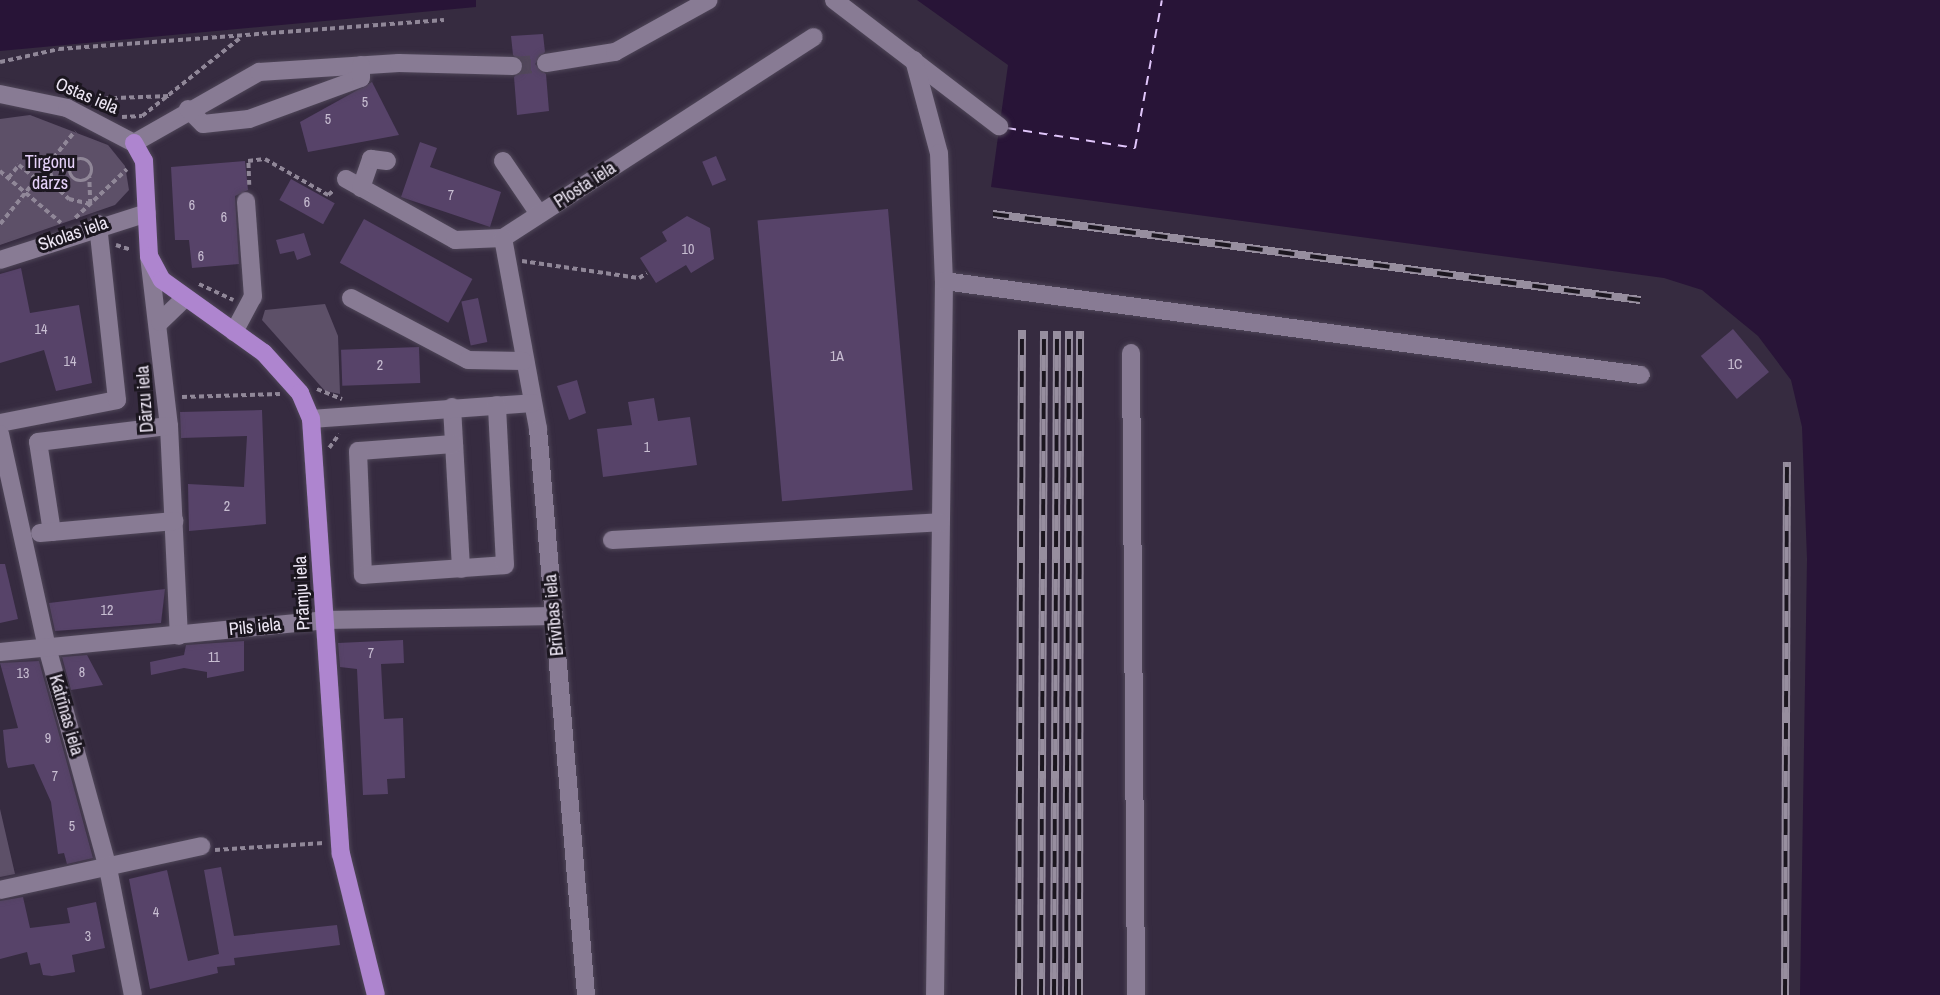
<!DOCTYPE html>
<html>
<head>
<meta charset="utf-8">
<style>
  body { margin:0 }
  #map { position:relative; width:1940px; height:995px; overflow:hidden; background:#362b40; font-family:"Archivo Narrow",sans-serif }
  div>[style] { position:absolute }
  .green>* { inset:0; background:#5d5068 }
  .water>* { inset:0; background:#281437 }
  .ferry>* { height:2px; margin-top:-1px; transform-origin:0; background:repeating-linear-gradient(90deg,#e0c5fa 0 9px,transparent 0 16px) }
  .building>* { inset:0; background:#574369; transform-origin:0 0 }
  .minor-tunnel>* { height:18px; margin-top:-9px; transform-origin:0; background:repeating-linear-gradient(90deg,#52475b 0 18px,transparent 0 27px) }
  .path>* { height:3.5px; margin-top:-1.75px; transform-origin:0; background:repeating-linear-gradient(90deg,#908798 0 5px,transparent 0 8.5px) }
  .path>.ring { margin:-1.75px; padding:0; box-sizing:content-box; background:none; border:3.5px solid #908798; border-radius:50% }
  .roads { filter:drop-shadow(0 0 2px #4f4658) drop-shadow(0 0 2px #4f4658) }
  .minor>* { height:18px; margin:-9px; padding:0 9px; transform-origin:9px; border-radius:9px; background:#887b94 }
  .major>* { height:18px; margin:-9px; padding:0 9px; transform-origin:9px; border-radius:9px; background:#ae85cf }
  .rail>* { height:8px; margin-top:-4px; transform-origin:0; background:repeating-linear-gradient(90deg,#1b161f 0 16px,#978e9f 0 32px); box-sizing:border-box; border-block:2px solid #978e9f }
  span { translate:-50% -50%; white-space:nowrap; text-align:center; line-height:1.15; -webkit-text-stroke:6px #1b161f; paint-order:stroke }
  .number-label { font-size:14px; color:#c8bed2 }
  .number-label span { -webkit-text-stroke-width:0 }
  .street-label { font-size:18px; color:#eee7f5 }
  .park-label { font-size:18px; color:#e6d2fa }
</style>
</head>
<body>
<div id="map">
  <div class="green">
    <i style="clip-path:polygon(30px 115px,108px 145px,125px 166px,129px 190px,115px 205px,0 245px,0 119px)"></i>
    <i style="clip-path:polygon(325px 304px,338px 336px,340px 394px,325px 391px,262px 320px,265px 310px)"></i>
    <i style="clip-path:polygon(0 809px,15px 874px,0 877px)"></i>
  </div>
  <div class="water">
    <i style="clip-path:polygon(0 0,476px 0,476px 7px,0 51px)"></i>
    <i style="clip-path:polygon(917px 0,1940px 0,1940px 995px,1800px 995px,1807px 559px,1802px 427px,1791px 380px,1758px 336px,1702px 290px,1664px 278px,991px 187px,1008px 65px)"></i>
  </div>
  <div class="ferry">
    <i style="left:1007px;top:128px;width:130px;rotate:8.9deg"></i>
    <i style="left:1135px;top:148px;width:150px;rotate:-79.7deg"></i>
  </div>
  <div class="building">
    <i style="clip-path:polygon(543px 34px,545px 52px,535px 64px,546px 74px,549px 111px,517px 115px,514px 77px,524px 66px,513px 55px,511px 36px)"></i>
    <i style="clip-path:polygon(372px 82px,399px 135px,308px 152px,300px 122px)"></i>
    <i style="clip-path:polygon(420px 142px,437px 148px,430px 167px,501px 192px,490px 227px,401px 197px)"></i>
    <i style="left:716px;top:156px;width:26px;height:15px;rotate:67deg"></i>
    <i style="clip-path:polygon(245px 161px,248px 190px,235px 196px,239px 264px,192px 268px,189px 240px,175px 240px,171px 167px)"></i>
    <i style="left:291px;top:179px;width:50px;height:24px;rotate:29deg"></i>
    <i style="left:888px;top:209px;width:282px;height:131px;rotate:85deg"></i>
    <i style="clip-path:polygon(687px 216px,710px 228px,714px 259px,691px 273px,686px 265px,656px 283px,640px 258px,667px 241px,662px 232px)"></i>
    <i style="left:364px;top:219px;width:124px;height:50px;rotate:29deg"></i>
    <i style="clip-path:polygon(304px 233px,311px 255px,297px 260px,294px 251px,280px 254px,276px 240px)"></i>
    <i style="clip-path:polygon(21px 268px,30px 313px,79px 305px,92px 383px,56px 391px,44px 350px,0 363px,0 274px)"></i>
    <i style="left:478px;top:298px;width:45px;height:17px;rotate:78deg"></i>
    <i style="left:1733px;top:329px;width:56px;height:42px;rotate:50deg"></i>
    <i style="left:419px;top:347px;width:36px;height:78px;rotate:88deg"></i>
    <i style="clip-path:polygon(577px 380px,586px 413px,569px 420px,557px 386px)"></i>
    <i style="clip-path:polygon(654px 398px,658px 421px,690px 417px,697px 465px,603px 477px,597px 429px,632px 425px,628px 402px)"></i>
    <i style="clip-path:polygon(262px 410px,266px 524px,189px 531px,188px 484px,244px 487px,247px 436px,181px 438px,180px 412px)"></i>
    <i style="clip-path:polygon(0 564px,5px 564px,18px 619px,0 623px)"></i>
    <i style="clip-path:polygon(165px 589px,161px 623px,55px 631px,49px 603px)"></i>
    <i style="clip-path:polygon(403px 640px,404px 663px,381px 664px,384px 719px,403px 718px,405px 778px,387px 779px,388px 794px,363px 795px,357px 669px,340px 667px,338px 643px)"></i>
    <i style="clip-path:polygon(244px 641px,244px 671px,207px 678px,207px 672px,184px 668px,151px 675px,150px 662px,184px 655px,186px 645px)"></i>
    <i style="clip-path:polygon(87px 655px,103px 685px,71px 690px,62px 657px)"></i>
    <i style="clip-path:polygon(39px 661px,93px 858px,67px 864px,64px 853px,58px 854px,51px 802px,34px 764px,8px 768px,6px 761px,3px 730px,18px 728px,0 663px)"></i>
    <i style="clip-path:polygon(221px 867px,234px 936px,337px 925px,340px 945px,234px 958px,235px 965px,217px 967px,218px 973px,150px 989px,129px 879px,167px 870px,188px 961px,219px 954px,204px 870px)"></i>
    <i style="clip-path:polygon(23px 897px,30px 928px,70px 923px,67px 908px,96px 902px,105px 948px,72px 955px,75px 972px,52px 976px,43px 975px,40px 963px,30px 965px,27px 952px,0 959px,0 901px)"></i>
  </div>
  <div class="minor-tunnel">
    <i style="left:513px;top:66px;width:33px;rotate:-5deg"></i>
  </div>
  <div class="path">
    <i style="left:0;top:62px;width:60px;rotate:-12.4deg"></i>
    <i style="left:59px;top:49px;width:386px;rotate:-4.3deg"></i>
    <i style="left:87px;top:99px;width:83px;rotate:-2.1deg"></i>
    <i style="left:122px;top:117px;width:20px;rotate:-3deg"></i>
    <i style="left:142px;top:116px;width:125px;rotate:-38.5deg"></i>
    <i class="ring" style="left:70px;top:159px;width:18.5px;height:18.5px"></i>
    <i style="left:70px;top:167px;width:22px;rotate:-175deg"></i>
    <i style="left:48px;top:165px;width:21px;rotate:73deg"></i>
    <i style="left:54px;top:185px;width:21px;rotate:43deg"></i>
    <i style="left:69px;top:199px;width:22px;rotate:13deg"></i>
    <i style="left:90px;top:204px;width:27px;rotate:-92deg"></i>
    <i style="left:0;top:171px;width:80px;rotate:40.4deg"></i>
    <i style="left:8px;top:178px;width:17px;rotate:-50deg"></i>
    <i style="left:19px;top:165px;width:22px;rotate:39deg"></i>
    <i style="left:249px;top:185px;width:24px;rotate:-92deg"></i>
    <i style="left:248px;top:161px;width:17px;rotate:-7deg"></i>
    <i style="left:265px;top:159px;width:73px;rotate:29.7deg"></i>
    <i style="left:328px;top:195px;width:8px;rotate:-40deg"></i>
    <i style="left:75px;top:218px;width:71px;rotate:-43.3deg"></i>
    <i style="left:0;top:224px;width:119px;rotate:-51.1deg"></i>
    <i style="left:116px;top:245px;width:16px;rotate:18deg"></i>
    <i style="left:522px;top:261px;width:118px;rotate:8.3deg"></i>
    <i style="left:639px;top:278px;width:9px;rotate:-32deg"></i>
    <i style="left:199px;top:284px;width:38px;rotate:25deg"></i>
    <i style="left:317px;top:389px;width:27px;rotate:22deg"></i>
    <i style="left:182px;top:397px;width:98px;rotate:-1.8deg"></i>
    <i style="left:329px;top:448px;width:17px;rotate:-54deg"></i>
    <i style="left:215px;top:850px;width:109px;rotate:-3.7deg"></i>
  </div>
  <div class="roads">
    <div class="minor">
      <i style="left:834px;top:0;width:208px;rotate:37.4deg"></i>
      <i style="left:914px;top:60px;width:96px;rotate:75deg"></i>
      <i style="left:939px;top:153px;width:128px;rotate:87.8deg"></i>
      <i style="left:944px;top:281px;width:714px;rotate:90.72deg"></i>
      <i style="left:546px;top:63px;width:70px;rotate:-9.1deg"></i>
      <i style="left:615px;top:52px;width:107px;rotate:-29deg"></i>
      <i style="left:0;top:94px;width:68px;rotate:11.8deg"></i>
      <i style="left:67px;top:108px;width:76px;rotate:27.6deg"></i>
      <i style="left:134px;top:143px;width:144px;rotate:-29.6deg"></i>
      <i style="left:259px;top:72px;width:140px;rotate:-3.7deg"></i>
      <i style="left:399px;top:63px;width:114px;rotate:1.5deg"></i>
      <i style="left:188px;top:109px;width:21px;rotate:45deg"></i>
      <i style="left:203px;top:124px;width:46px;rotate:-6.2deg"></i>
      <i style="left:249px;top:119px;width:119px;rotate:-20.1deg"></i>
      <i style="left:361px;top:78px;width:13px;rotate:-90deg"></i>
      <i style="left:503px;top:161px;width:64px;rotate:55.8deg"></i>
      <i style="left:346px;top:179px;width:125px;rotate:29.2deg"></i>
      <i style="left:455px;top:240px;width:48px;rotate:-2.4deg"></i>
      <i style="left:503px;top:238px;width:370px;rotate:-32.9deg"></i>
      <i style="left:361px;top:188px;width:31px;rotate:-71deg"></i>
      <i style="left:371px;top:159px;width:16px;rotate:7deg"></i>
      <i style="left:503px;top:238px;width:194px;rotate:79.6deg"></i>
      <i style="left:538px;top:429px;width:568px;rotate:85.15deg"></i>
      <i style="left:149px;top:256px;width:171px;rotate:83.3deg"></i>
      <i style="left:169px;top:426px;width:210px;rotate:87.3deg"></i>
      <i style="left:0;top:260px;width:154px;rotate:-17.7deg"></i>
      <i style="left:944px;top:281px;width:703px;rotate:7.68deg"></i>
      <i style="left:351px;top:298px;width:132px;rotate:27.9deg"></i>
      <i style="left:468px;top:360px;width:55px;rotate:1deg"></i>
      <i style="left:160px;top:322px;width:32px;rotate:-44deg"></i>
      <i style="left:234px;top:332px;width:40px;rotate:-62deg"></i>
      <i style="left:253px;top:297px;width:96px;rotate:-94.2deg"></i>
      <i style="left:1131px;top:353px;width:642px;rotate:89.55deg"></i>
      <i style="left:452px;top:407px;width:162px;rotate:86.8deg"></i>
      <i style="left:311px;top:419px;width:222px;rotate:-4.1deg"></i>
      <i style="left:0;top:423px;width:119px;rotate:-11.1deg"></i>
      <i style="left:117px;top:400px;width:177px;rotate:-96.2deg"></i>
      <i style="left:0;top:434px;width:218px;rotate:77.6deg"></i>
      <i style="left:47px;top:647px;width:229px;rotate:74.6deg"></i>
      <i style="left:108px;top:868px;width:129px;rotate:78.9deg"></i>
      <i style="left:454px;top:444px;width:96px;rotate:175.8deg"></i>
      <i style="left:358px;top:451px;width:124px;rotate:87.7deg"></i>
      <i style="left:363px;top:575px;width:142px;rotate:-4deg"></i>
      <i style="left:505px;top:565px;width:160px;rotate:-92.9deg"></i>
      <i style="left:52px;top:532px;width:91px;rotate:-98.8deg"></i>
      <i style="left:38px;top:442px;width:132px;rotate:-7deg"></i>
      <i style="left:40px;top:533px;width:135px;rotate:-5.1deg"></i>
      <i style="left:612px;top:540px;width:329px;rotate:-3.1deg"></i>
      <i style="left:0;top:652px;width:326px;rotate:-5.6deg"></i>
      <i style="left:324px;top:620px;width:230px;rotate:-1deg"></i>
      <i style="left:0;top:890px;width:206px;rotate:-12.3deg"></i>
    </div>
    <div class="major">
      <i style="left:134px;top:143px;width:21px;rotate:61deg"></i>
      <i style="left:144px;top:161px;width:95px;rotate:87deg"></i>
      <i style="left:149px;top:256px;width:27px;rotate:62deg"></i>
      <i style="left:162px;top:280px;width:125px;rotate:35.6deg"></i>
      <i style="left:264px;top:353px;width:54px;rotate:48deg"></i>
      <i style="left:300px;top:393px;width:28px;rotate:67deg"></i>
      <i style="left:311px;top:419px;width:436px;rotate:86.1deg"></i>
      <i style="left:341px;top:854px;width:145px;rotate:76.1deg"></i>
    </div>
  </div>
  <div class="rail">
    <i style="left:993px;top:214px;width:653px;rotate:7.57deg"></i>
    <i style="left:1019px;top:995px;width:665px;rotate:-89.74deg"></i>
    <i style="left:1041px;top:995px;width:664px;rotate:-89.74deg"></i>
    <i style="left:1054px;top:995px;width:664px;rotate:-89.74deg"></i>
    <i style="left:1066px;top:995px;width:664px;rotate:-89.74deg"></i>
    <i style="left:1079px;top:995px;width:664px;rotate:-89.91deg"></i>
    <i style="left:1785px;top:995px;width:533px;rotate:-89.79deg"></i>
  </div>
  <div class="number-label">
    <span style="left:365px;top:102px">5</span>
    <span style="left:328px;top:119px">5</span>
    <span style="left:451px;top:195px">7</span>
    <span style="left:307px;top:202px">6</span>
    <span style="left:192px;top:205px">6</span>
    <span style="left:224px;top:217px">6</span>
    <span style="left:688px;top:249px">10</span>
    <span style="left:201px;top:256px">6</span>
    <span style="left:41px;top:329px">14</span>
    <span style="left:837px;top:356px">1A</span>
    <span style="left:70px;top:361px">14</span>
    <span style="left:1735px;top:364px">1C</span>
    <span style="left:380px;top:365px">2</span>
    <span style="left:647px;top:447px">1</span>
    <span style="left:227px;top:506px">2</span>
    <span style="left:107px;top:610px">12</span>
    <span style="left:371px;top:653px">7</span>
    <span style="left:214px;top:657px">11</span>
    <span style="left:82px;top:672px">8</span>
    <span style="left:23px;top:673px">13</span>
    <span style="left:48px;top:738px">9</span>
    <span style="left:55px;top:776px">7</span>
    <span style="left:72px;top:826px">5</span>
    <span style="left:156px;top:912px">4</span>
    <span style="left:88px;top:936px">3</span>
  </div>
  <div class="street-label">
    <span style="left:87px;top:96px;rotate:23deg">Ostas iela</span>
    <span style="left:585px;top:185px;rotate:-33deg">Plosta iela</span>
    <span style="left:73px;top:234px;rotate:-19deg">Skolas iela</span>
    <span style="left:145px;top:399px;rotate:-94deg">Dārzu iela</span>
    <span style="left:302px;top:593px;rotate:-93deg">Prāmju iela</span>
    <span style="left:554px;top:615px;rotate:-95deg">Brīvības iela</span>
    <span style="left:255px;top:627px;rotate:-6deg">Pils iela</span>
    <span style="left:66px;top:715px;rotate:74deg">Katrīnas iela</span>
  </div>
  <div class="park-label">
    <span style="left:50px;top:173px">Tirgoņu<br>dārzs</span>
  </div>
</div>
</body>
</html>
